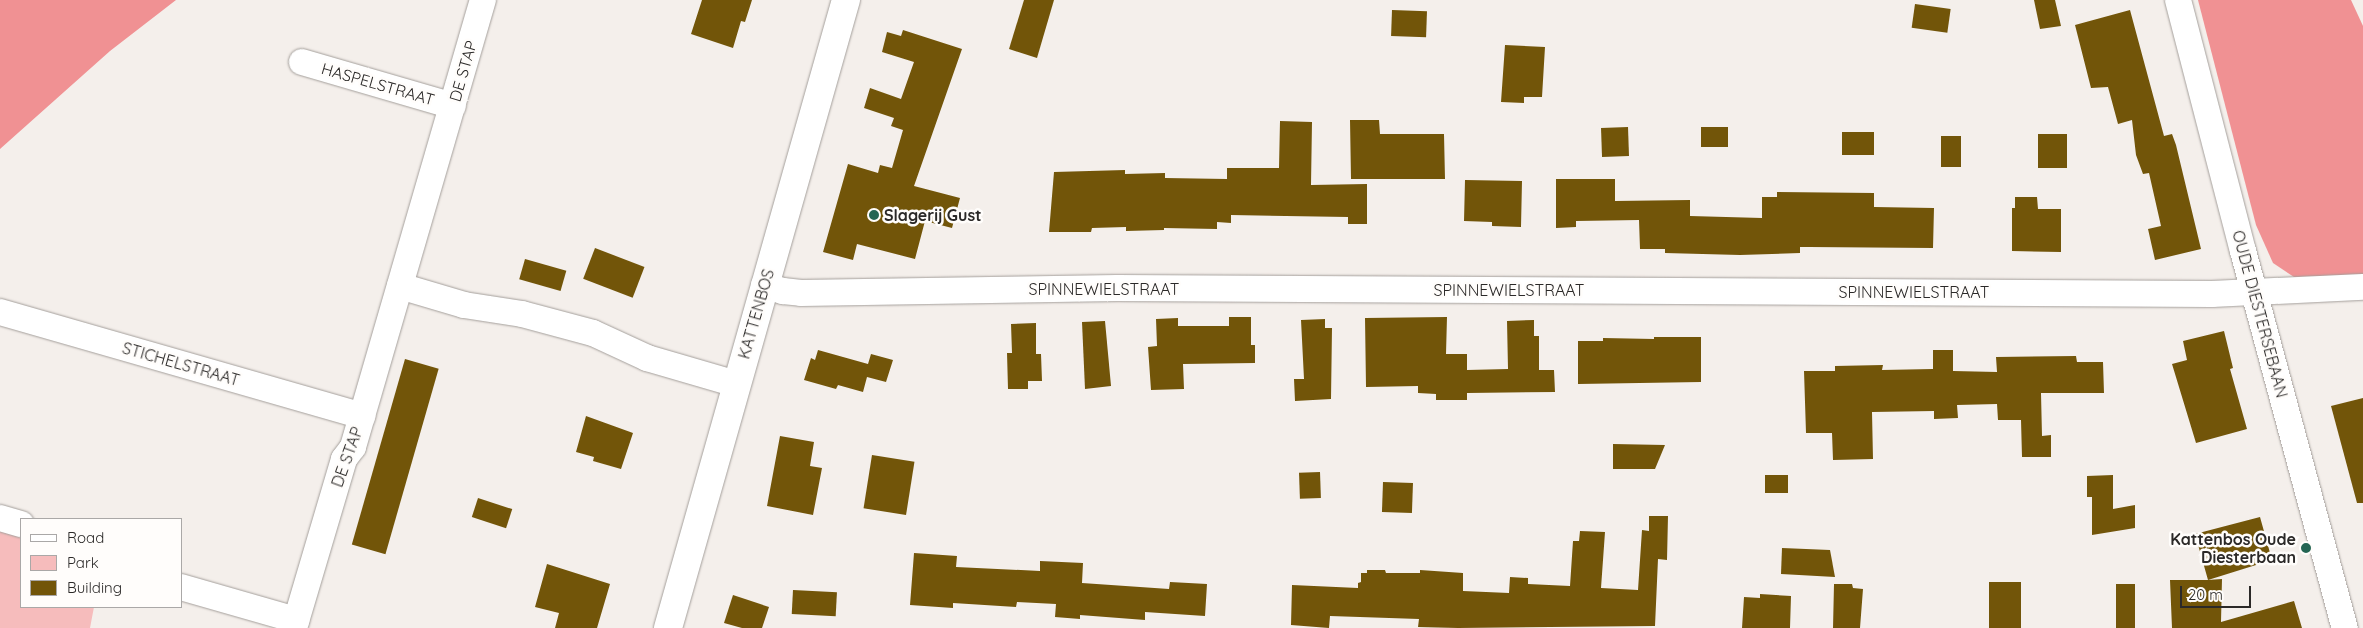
<!DOCTYPE html>
<html>
<head>
<meta charset="utf-8">
<style>
  body { margin:0 }
  #map { position:relative; width:2363px; height:628px; overflow:hidden; background:#f4efeb; font-family:Quicksand,sans-serif }
  div>[style] { position:absolute }
  .green>* { inset:0; background:#f6bcbc }
  .forest>* { inset:0; background:#f09193 }
  .building>* { inset:0; background:#725509; transform-origin:0 0 }
  .roads { filter:drop-shadow(0 0 1px #a49f9b) drop-shadow(0 0 1px #a49f9b) }
  .street>* { height:26px; margin:-13px; padding:0 13px; transform-origin:13px; border-radius:13px; background:#fff }
  .secondary>* { height:28px; margin:-14px; padding:0 14px; transform-origin:14px; border-radius:14px; background:#fff }
  .dots>* { width:14px; height:14px; translate:-50% -50%; box-sizing:border-box; border:2px solid #fffdfb; border-radius:50% }
  span { translate:-50% -50%; white-space:nowrap; text-align:center; line-height:1.15; -webkit-text-stroke:5px #fffdfb; paint-order:stroke }
  .street-label { font-size:16px; color:#2b2928 }
  .poi-label { font-size:16px; color:#2b2928; font-weight:700 }
  .left { translate:0 -50%; text-align:left }
  .right { translate:-100% -50%; text-align:right }
  .legend { position:absolute; left:20px; top:518px; width:162px; height:90px; box-sizing:border-box; background:#fffdfb; border:1px solid #aaa8a7; margin:0; padding:6px 9px; list-style:none; font-size:15px; color:#2b2928 }
  .legend li { display:flex; align-items:center; gap:10px; height:25px }
  .legend b { width:25px; border:1px solid #aaa8a7 }
  .scale { position:absolute; left:2180px; top:586px; width:71px; height:22px; box-sizing:border-box; border:2px solid #2b2928; border-top:0; padding-left:6px; font-size:15px; line-height:18px; white-space:nowrap; color:#2b2928; -webkit-text-stroke:4px #fffdfb; paint-order:stroke }
</style>
</head>
<body>
<div id="map">
  <div class="green">
    <i style="clip-path:polygon(0 526px,21px 533px,21px 607px,94px 607px,90px 628px,0 628px)"></i>
  </div>
  <div class="forest">
    <i style="clip-path:polygon(0 0,176px 0,110px 51px,0 149px)"></i>
    <i style="clip-path:polygon(2198px 0,2351px 0,2363px 26px,2363px 275px,2294px 277px,2273px 263px,2256px 225px)"></i>
  </div>
  <div class="building">
    <i style="clip-path:polygon(702px 0,752px 0,745px 22px,741px 21px,733px 48px,691px 34px)"></i>
    <i style="clip-path:polygon(1024px 0,1054px 0,1037px 58px,1009px 49px)"></i>
    <i style="clip-path:polygon(2034px 0,2055px 0,2061px 26px,2040px 29px)"></i>
    <i style="left:1915px;top:4px;width:36px;height:24px;rotate:8deg"></i>
    <i style="left:1392px;top:10px;width:35px;height:26px;rotate:2deg"></i>
    <i style="clip-path:polygon(2130px 10px,2164px 136px,2172px 134px,2176px 145px,2201px 249px,2155px 260px,2148px 229px,2161px 226px,2149px 173px,2143px 174px,2136px 155px,2132px 120px,2118px 124px,2108px 87px,2091px 88px,2075px 25px)"></i>
    <i style="clip-path:polygon(903px 30px,962px 49px,914px 186px,960px 198px,952px 228px,925px 221px,915px 259px,857px 244px,853px 260px,823px 252px,848px 164px,878px 173px,880px 165px,892px 168px,903px 130px,891px 126px,894px 118px,864px 108px,870px 88px,901px 99px,914px 62px,882px 52px,887px 32px,901px 36px)"></i>
    <i style="clip-path:polygon(1505px 45px,1545px 47px,1542px 97px,1524px 97px,1524px 103px,1501px 102px)"></i>
    <i style="clip-path:polygon(1350px 120px,1379px 120px,1380px 134px,1444px 134px,1445px 179px,1351px 179px)"></i>
    <i style="clip-path:polygon(1280px 121px,1312px 122px,1311px 185px,1367px 184px,1367px 224px,1348px 224px,1348px 217px,1231px 215px,1231px 223px,1217px 222px,1217px 229px,1164px 228px,1164px 230px,1126px 231px,1126px 227px,1092px 228px,1091px 232px,1049px 232px,1054px 172px,1125px 170px,1125px 174px,1165px 173px,1165px 178px,1227px 179px,1227px 168px,1279px 168px)"></i>
    <i style="left:1628px;top:127px;width:29px;height:27px;rotate:88deg"></i>
    <i style="left:1728px;top:127px;width:20px;height:27px;rotate:90deg"></i>
    <i style="left:1842px;top:132px;width:32px;height:23px"></i>
    <i style="left:2038px;top:134px;width:29px;height:34px"></i>
    <i style="left:1941px;top:136px;width:20px;height:31px"></i>
    <i style="clip-path:polygon(1556px 179px,1615px 179px,1615px 201px,1690px 200px,1690px 216px,1762px 218px,1762px 197px,1777px 197px,1777px 192px,1874px 193px,1874px 207px,1934px 208px,1933px 248px,1809px 247px,1800px 247px,1800px 253px,1740px 255px,1665px 253px,1665px 249px,1640px 249px,1639px 220px,1576px 221px,1576px 227px,1556px 228px)"></i>
    <i style="clip-path:polygon(1465px 180px,1522px 181px,1521px 227px,1492px 226px,1492px 222px,1464px 221px)"></i>
    <i style="clip-path:polygon(2015px 197px,2037px 197px,2038px 209px,2061px 209px,2061px 252px,2012px 251px,2012px 208px,2015px 208px)"></i>
    <i style="left:595px;top:248px;width:53px;height:33px;rotate:21deg"></i>
    <i style="left:525px;top:259px;width:43px;height:21px;rotate:16deg"></i>
    <i style="clip-path:polygon(1229px 317px,1251px 317px,1251px 345px,1255px 345px,1255px 363px,1183px 364px,1184px 389px,1151px 390px,1148px 347px,1157px 346px,1156px 319px,1178px 318px,1178px 326px,1229px 326px)"></i>
    <i style="clip-path:polygon(1447px 317px,1446px 354px,1467px 354px,1467px 370px,1508px 369px,1507px 321px,1534px 320px,1534px 336px,1539px 336px,1539px 370px,1554px 370px,1555px 392px,1467px 393px,1467px 400px,1436px 400px,1436px 394px,1418px 393px,1418px 386px,1366px 387px,1365px 318px)"></i>
    <i style="clip-path:polygon(1325px 319px,1325px 328px,1332px 328px,1331px 399px,1295px 401px,1294px 379px,1304px 379px,1301px 320px)"></i>
    <i style="clip-path:polygon(1105px 321px,1111px 386px,1085px 389px,1082px 322px)"></i>
    <i style="clip-path:polygon(1036px 323px,1036px 354px,1041px 354px,1042px 381px,1028px 381px,1028px 389px,1008px 389px,1007px 353px,1012px 353px,1011px 324px)"></i>
    <i style="clip-path:polygon(2224px 331px,2233px 368px,2230px 369px,2247px 429px,2196px 443px,2172px 364px,2187px 360px,2183px 341px)"></i>
    <i style="clip-path:polygon(1654px 337px,1701px 337px,1701px 382px,1578px 384px,1578px 341px,1603px 341px,1603px 338px,1654px 339px)"></i>
    <i style="clip-path:polygon(818px 350px,868px 364px,871px 354px,893px 360px,886px 382px,867px 377px,863px 392px,838px 385px,836px 389px,804px 380px,811px 358px,815px 360px)"></i>
    <i style="clip-path:polygon(1933px 350px,1953px 350px,1953px 371px,1997px 372px,1996px 357px,2076px 356px,2077px 362px,2103px 362px,2104px 393px,2041px 393px,2042px 436px,2051px 435px,2051px 457px,2022px 457px,2021px 420px,1998px 420px,1997px 404px,1957px 405px,1958px 418px,1934px 419px,1934px 411px,1872px 412px,1873px 459px,1833px 460px,1832px 433px,1806px 433px,1804px 371px,1835px 371px,1835px 366px,1883px 365px,1882px 370px,1933px 369px)"></i>
    <i style="left:405px;top:359px;width:35px;height:193px;rotate:16deg"></i>
    <i style="clip-path:polygon(2363px 398px,2363px 503px,2357px 503px,2331px 406px)"></i>
    <i style="clip-path:polygon(586px 416px,633px 433px,621px 469px,593px 461px,594px 457px,576px 452px)"></i>
    <i style="clip-path:polygon(780px 436px,814px 442px,810px 466px,822px 468px,813px 515px,767px 506px)"></i>
    <i style="clip-path:polygon(1613px 444px,1665px 445px,1655px 469px,1613px 469px)"></i>
    <i style="left:872px;top:455px;width:43px;height:54px;rotate:9deg"></i>
    <i style="left:1320px;top:472px;width:26px;height:21px;rotate:88deg"></i>
    <i style="left:1788px;top:475px;width:18px;height:23px;rotate:90deg"></i>
    <i style="clip-path:polygon(2113px 475px,2113px 509px,2135px 505px,2135px 528px,2092px 535px,2092px 497px,2087px 497px,2087px 476px)"></i>
    <i style="left:1383px;top:482px;width:30px;height:30px;rotate:2deg"></i>
    <i style="left:478px;top:498px;width:36px;height:20px;rotate:18deg"></i>
    <i style="clip-path:polygon(1649px 516px,1668px 516px,1667px 560px,1658px 559px,1655px 626px,1458px 628px,1418px 627px,1419px 619px,1330px 616px,1329px 628px,1291px 625px,1292px 585px,1358px 588px,1358px 583px,1361px 582px,1361px 573px,1367px 573px,1367px 570px,1385px 570px,1386px 573px,1420px 573px,1420px 570px,1463px 573px,1463px 591px,1509px 593px,1510px 577px,1528px 578px,1528px 584px,1570px 586px,1573px 541px,1579px 541px,1580px 531px,1605px 532px,1601px 588px,1638px 590px,1642px 530px,1649px 531px)"></i>
    <i style="clip-path:polygon(2260px 517px,2272px 560px,2208px 580px,2222px 579px,2221px 622px,2294px 601px,2302px 628px,2172px 628px,2170px 580px,2208px 580px,2195px 534px)"></i>
    <i style="clip-path:polygon(1782px 548px,1830px 550px,1835px 577px,1781px 574px)"></i>
    <i style="clip-path:polygon(914px 553px,957px 556px,956px 567px,1040px 571px,1040px 561px,1083px 563px,1082px 583px,1169px 589px,1170px 582px,1207px 584px,1205px 616px,1145px 612px,1145px 620px,1080px 615px,1080px 619px,1055px 617px,1056px 604px,1017px 602px,1016px 607px,953px 603px,953px 608px,910px 605px)"></i>
    <i style="clip-path:polygon(547px 564px,610px 584px,597px 628px,555px 628px,559px 613px,535px 607px)"></i>
    <i style="left:1989px;top:582px;width:32px;height:46px"></i>
    <i style="clip-path:polygon(1834px 584px,1852px 584px,1853px 588px,1863px 589px,1860px 628px,1833px 628px)"></i>
    <i style="left:2116px;top:584px;width:19px;height:44px"></i>
    <i style="left:793px;top:590px;width:44px;height:24px;rotate:3deg"></i>
    <i style="clip-path:polygon(1760px 594px,1791px 596px,1790px 628px,1742px 628px,1744px 597px,1760px 598px)"></i>
    <i style="clip-path:polygon(733px 595px,769px 607px,762px 628px,742px 628px,724px 623px)"></i>
  </div>
  <div class="roads">
    <div class="street">
      <i style="left:2178px;top:0;width:259px;rotate:75.5deg"></i>
      <i style="left:2243px;top:251px;width:391px;rotate:74.9deg"></i>
      <i style="left:302px;top:62px;width:157px;rotate:16.2deg"></i>
      <i style="left:764px;top:285px;width:20px;rotate:18deg"></i>
      <i style="left:783px;top:291px;width:18px;rotate:6deg"></i>
      <i style="left:801px;top:293px;width:316px;rotate:-0.9deg"></i>
      <i style="left:1117px;top:288px;width:1095px;rotate:0.31deg"></i>
      <i style="left:2212px;top:294px;width:151px;rotate:-2.7deg"></i>
      <i style="left:400px;top:286px;width:67px;rotate:16.5deg"></i>
      <i style="left:464px;top:305px;width:59px;rotate:8.8deg"></i>
      <i style="left:522px;top:314px;width:73px;rotate:15deg"></i>
      <i style="left:593px;top:333px;width:60px;rotate:24.8deg"></i>
      <i style="left:647px;top:358px;width:93px;rotate:16.3deg"></i>
      <i style="left:0;top:312px;width:377px;rotate:16deg"></i>
      <i style="left:0;top:518px;width:22px;rotate:16deg"></i>
      <i style="left:181px;top:587px;width:120px;rotate:16deg"></i>
      <i style="left:294px;top:628px;width:176px;rotate:-73.5deg"></i>
      <i style="left:344px;top:459px;width:15px;rotate:-53deg"></i>
      <i style="left:353px;top:447px;width:466px;rotate:-73.8deg"></i>
    </div>
    <div class="secondary">
      <i style="left:668px;top:628px;width:653px;rotate:-74.18deg"></i>
    </div>
  </div>
  <div class="dots">
    <i style="left:874px;top:215px;background:#246553"></i>
    <i style="left:2306px;top:548px;background:#246553"></i>
  </div>
  <div class="street-label">
    <span style="left:463px;top:71px;rotate:-74deg">DE STAP</span>
    <span style="left:378px;top:84px;rotate:16deg">HASPELSTRAAT</span>
    <span style="left:1104px;top:289px">SPINNEWIELSTRAAT</span>
    <span style="left:1509px;top:290px">SPINNEWIELSTRAAT</span>
    <span style="left:1914px;top:292px">SPINNEWIELSTRAAT</span>
    <span style="left:756px;top:314px;rotate:-74deg">KATTENBOS</span>
    <span style="left:2260px;top:314px;rotate:75deg">OUDE DIESTERSEBAAN</span>
    <span style="left:181px;top:364px;rotate:16deg">STICHELSTRAAT</span>
    <span style="left:347px;top:457px;rotate:-70deg">DE STAP</span>
  </div>
  <div class="poi-label">
    <span class="left" style="left:884px;top:215px">Slagerij Gust</span>
    <span class="right" style="left:2296px;top:548px">Kattenbos Oude<br>Diesterbaan</span>
  </div>
  <ul class="legend">
  <li><b style="height:6px;background:#fff"></b>Road</li>
  <li><b style="height:14px;background:#f6bcbc"></b>Park</li>
  <li><b style="height:14px;background:#725509"></b>Building</li>
  </ul>
  <div class="scale">20 m</div>
</div>
</body>
</html>
